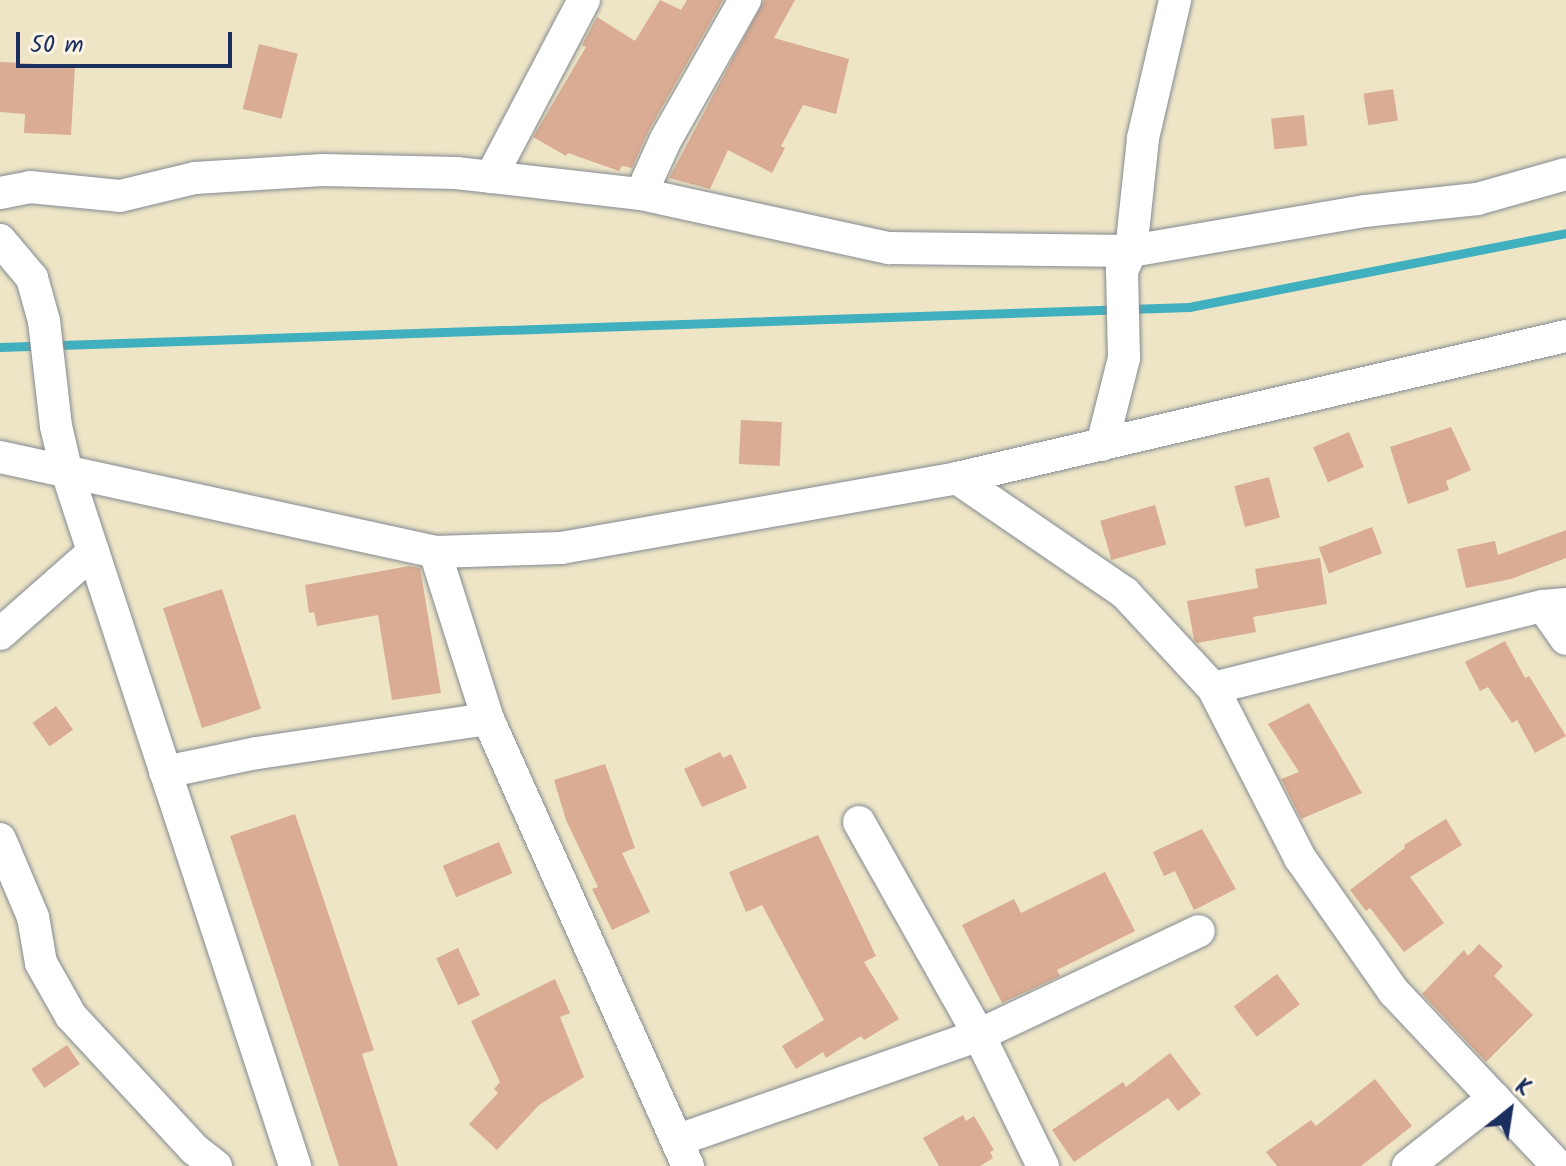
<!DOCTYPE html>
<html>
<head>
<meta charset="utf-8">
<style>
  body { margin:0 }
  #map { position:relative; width:1566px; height:1166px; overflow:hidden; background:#ede5c6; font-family:Kalam,sans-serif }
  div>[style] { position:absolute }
  .stream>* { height:9px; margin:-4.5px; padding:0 4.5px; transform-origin:4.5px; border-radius:4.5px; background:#41b0be }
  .building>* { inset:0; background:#d9ac93; transform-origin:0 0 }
  .roads { filter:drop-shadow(0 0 2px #848a92) drop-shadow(0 0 2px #848a92) }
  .minor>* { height:32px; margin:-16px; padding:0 16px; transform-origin:16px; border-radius:16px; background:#fff }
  span { translate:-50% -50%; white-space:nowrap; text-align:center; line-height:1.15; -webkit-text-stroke:7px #fcf5e5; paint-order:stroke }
  .north { position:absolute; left:1470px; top:1070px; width:80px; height:80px; -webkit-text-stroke:6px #fcf5e5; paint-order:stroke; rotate:30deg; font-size:22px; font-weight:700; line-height:32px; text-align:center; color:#1b2f5e }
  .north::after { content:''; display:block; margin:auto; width:28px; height:36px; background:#1b2f5e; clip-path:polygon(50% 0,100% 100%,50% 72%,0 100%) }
  .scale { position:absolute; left:16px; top:32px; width:216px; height:36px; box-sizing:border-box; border:4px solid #1b2f5e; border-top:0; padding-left:10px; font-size:24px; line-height:28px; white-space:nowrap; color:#1b2f5e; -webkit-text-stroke:6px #fcf5e5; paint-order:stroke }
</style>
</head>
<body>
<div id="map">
  <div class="stream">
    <i style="left:0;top:347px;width:1190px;rotate:-1.93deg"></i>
    <i style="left:1189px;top:307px;width:384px;rotate:-11.1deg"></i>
  </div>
  <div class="building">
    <i style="clip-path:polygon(660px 0,681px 10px,687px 0,723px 0,649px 130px,632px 168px,622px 166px,619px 171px,568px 153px,566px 156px,533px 137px,586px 47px,582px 45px,597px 17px,635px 41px)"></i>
    <i style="clip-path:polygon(764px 0,795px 0,774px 38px,849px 59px,836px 114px,803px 105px,781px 146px,785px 148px,772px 173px,728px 150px,710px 189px,669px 178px)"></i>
    <i style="left:259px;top:44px;width:40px;height:67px;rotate:14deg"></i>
    <i style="clip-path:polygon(0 62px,75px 66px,71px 135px,24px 133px,25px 114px,0 112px)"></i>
    <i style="left:1393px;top:89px;width:32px;height:30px;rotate:81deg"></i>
    <i style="left:1304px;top:115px;width:31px;height:33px;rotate:84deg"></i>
    <i style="left:741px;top:420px;width:41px;height:44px;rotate:3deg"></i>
    <i style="clip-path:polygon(1451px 427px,1471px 470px,1446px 481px,1449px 490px,1408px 504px,1390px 447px)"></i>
    <i style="left:1349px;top:432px;width:38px;height:39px;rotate:67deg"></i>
    <i style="left:1269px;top:477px;width:42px;height:36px;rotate:75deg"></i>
    <i style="left:1155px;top:505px;width:41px;height:57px;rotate:74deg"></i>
    <i style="left:1372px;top:527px;width:28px;height:57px;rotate:69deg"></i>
    <i style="clip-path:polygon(1566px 530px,1566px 558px,1511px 579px,1466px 588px,1457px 549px,1495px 541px,1498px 555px)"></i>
    <i style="clip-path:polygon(1320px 558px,1327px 604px,1253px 617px,1256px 632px,1197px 643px,1194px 640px,1187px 601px,1258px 588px,1255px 569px)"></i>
    <i style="clip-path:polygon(409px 566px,420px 568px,441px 693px,392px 700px,378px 615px,317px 626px,314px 612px,309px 613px,305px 585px)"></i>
    <i style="left:222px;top:589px;width:126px;height:62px;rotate:72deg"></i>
    <i style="clip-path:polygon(1505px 641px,1525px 678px,1529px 676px,1566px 736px,1535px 753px,1517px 720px,1512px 723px,1488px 687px,1480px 691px,1465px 662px)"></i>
    <i style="clip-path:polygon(1309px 703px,1362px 793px,1301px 819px,1281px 779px,1299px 772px,1268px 724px)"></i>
    <i style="left:56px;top:706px;width:29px;height:29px;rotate:54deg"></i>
    <i style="clip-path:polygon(720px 752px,723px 758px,731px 754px,747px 788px,702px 807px,684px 769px)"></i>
    <i style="clip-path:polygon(605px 764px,635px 848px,622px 853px,650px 912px,612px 930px,592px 889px,598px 887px,566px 820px,554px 780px)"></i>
    <i style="clip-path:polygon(295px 814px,374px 1050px,362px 1054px,398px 1166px,339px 1166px,230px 836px)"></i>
    <i style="clip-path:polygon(1446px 819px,1462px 845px,1410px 877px,1444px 923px,1404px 952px,1370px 908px,1366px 911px,1350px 890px,1405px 848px,1404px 845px)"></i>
    <i style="clip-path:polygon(1202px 829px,1236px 889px,1194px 910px,1175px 871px,1164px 876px,1153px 852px)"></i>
    <i style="clip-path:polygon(818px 835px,876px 956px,864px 962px,899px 1019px,864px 1040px,861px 1036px,826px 1058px,823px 1052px,796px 1069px,782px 1046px,824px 1020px,762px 905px,746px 912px,729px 872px)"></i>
    <i style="left:499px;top:842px;width:34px;height:61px;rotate:67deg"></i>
    <i style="clip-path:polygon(1105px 872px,1135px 931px,1057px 970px,1060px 976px,1002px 1003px,962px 925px,1014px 899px,1021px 913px)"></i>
    <i style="clip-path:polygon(1479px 944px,1503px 966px,1494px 976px,1533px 1015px,1486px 1062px,1422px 994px,1464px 950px,1468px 956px)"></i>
    <i style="left:458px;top:948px;width:52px;height:24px;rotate:65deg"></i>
    <i style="left:1277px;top:974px;width:38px;height:54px;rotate:53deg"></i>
    <i style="clip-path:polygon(555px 979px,570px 1013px,560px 1017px,584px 1077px,539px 1105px,497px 1150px,469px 1124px,498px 1093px,494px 1089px,500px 1082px,471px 1021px)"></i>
    <i style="left:67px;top:1045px;width:23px;height:43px;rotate:56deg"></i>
    <i style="clip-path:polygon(1170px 1053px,1201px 1094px,1178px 1111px,1168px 1098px,1074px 1162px,1052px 1130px,1123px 1082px,1126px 1087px)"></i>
    <i style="clip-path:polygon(1375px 1079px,1412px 1126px,1361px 1166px,1277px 1166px,1266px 1152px,1311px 1120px,1316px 1126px)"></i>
    <i style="clip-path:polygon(963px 1115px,966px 1121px,974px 1116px,994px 1150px,990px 1152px,993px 1158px,980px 1166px,939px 1166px,923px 1138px)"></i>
  </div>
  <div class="roads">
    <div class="minor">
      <i style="left:491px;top:177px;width:200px;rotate:-62.3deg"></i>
      <i style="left:0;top:193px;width:31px;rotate:-11deg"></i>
      <i style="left:30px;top:187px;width:90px;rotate:5.7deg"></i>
      <i style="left:120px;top:196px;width:77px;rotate:-13.5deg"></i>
      <i style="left:195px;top:178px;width:128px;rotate:-3.6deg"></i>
      <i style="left:323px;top:170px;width:133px;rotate:1.3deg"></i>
      <i style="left:456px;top:173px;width:186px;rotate:6.5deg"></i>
      <i style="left:641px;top:194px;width:254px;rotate:12.3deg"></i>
      <i style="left:889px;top:248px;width:242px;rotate:0.7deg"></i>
      <i style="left:1131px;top:251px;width:237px;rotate:-9.7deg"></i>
      <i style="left:1365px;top:211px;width:113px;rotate:-6.1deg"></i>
      <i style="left:1477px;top:199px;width:92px;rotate:-15.7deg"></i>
      <i style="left:641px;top:194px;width:60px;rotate:-65.6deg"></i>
      <i style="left:666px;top:139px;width:160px;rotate:-60.4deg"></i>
      <i style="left:0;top:240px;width:50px;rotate:49.9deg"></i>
      <i style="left:32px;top:278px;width:45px;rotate:74.4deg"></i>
      <i style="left:44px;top:321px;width:106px;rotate:83.5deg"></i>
      <i style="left:56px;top:426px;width:44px;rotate:76.9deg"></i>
      <i style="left:66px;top:469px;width:734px;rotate:71.81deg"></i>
      <i style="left:1102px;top:445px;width:90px;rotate:-75.8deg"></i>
      <i style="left:1124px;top:358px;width:87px;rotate:-91.3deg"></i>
      <i style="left:1122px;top:271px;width:22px;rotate:-66deg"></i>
      <i style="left:1131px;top:251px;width:114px;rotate:-83.9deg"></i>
      <i style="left:1143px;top:138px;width:142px;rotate:-76.9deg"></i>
      <i style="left:0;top:457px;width:445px;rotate:12.3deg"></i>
      <i style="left:435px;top:552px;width:126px;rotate:-1.8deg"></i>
      <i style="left:561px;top:548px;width:402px;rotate:-10deg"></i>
      <i style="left:957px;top:478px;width:625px;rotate:-13.13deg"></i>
      <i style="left:957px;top:478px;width:204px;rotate:34.4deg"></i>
      <i style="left:1125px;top:593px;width:129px;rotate:47.2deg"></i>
      <i style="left:1213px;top:688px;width:191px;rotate:62.9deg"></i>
      <i style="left:1300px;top:858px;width:164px;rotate:55deg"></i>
      <i style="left:1394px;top:992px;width:239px;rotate:46.7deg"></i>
      <i style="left:435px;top:552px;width:175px;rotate:72.4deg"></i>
      <i style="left:488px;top:719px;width:490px;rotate:65.9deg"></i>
      <i style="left:1543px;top:606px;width:40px;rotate:55.1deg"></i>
      <i style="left:0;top:634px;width:124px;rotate:-41.4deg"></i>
      <i style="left:1213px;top:688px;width:340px;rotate:-14deg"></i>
      <i style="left:1543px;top:606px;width:23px;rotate:-5deg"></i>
      <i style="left:165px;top:772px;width:94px;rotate:-11.7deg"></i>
      <i style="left:257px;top:753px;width:233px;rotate:-8.4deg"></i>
      <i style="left:859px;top:822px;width:244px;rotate:60.6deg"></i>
      <i style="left:979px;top:1035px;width:146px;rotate:64deg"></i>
      <i style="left:0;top:839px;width:85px;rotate:67.1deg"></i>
      <i style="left:33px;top:917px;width:47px;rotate:80.1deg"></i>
      <i style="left:41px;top:963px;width:61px;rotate:60.5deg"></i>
      <i style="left:71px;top:1016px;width:181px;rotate:47.2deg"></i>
      <i style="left:194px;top:1149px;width:28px;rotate:38deg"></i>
      <i style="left:678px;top:1140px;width:319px;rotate:-19.2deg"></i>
      <i style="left:979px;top:1035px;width:243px;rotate:-25.3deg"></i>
      <i style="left:1408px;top:1166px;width:110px;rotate:-38.3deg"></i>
    </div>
  </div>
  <div class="north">K</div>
  <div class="scale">50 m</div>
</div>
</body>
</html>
